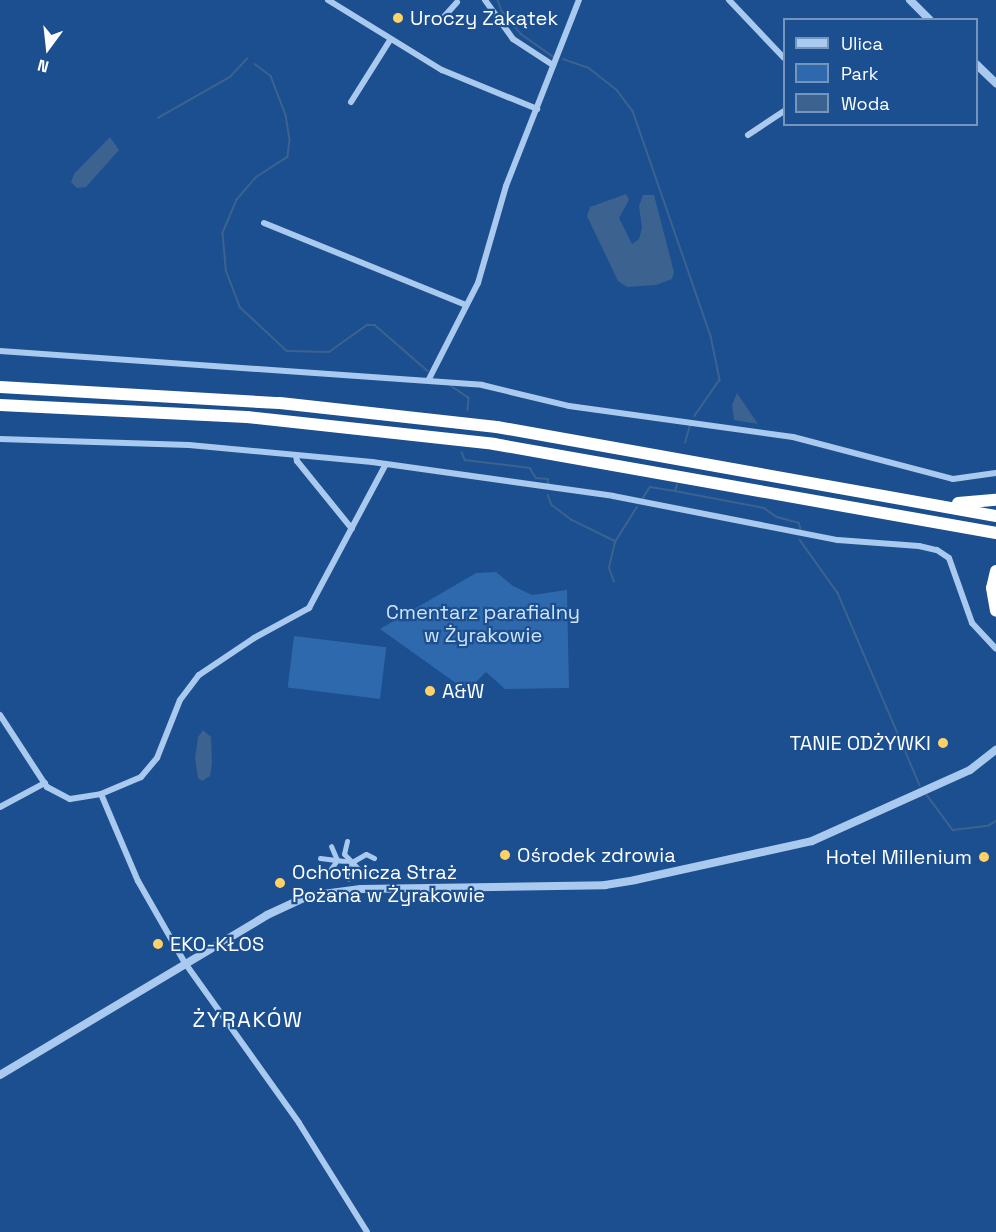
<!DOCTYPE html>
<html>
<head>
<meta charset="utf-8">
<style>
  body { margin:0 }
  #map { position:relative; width:996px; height:1232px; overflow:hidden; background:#1b4f8f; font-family:"Space Grotesk",sans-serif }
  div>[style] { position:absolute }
  .green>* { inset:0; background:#2e69ad; transform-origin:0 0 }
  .water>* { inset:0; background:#3c6290 }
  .stream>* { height:1.5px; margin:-0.75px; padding:0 0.75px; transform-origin:0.75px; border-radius:0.75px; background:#3c6290 }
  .pedestrian>* { height:5px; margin:-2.5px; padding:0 2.5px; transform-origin:2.5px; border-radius:2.5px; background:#a9c9ee }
  .minor>* { height:6px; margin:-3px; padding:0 3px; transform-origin:3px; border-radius:3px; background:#a9c9ee }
  .tertiary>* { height:8px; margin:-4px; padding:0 4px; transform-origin:4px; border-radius:4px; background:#a9c9ee }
  .motorway>* { height:12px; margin:-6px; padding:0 6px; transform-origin:6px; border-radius:6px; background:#fff }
  .dots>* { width:16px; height:16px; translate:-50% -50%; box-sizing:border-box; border:3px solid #1b4f8f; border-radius:50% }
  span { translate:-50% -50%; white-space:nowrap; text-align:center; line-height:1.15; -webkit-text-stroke:4.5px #1b4f8f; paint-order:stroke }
  .poi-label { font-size:20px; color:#fff }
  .left { translate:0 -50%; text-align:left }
  .right { translate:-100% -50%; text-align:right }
  .park-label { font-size:20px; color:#cfe3fa }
  .quarter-label { font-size:22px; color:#fff; letter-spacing:1.5px }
  .legend { position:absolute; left:783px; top:18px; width:195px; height:108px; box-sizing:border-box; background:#1b4f8f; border:2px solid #7695bc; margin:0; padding:8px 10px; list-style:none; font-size:18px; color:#fff }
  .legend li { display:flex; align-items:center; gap:12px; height:30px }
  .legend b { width:30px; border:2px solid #7695bc }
  .north { position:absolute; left:18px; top:18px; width:60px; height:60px; -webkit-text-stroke:4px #1b4f8f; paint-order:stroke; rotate:195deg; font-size:16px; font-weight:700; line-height:24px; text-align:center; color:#fff }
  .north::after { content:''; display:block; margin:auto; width:21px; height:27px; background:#fff; clip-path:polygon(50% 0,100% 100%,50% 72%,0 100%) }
</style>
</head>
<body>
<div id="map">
  <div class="green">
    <i style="clip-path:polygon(496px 572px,513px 586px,532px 595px,567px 590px,569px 688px,505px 689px,486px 672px,467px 691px,380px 629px,476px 573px)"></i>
    <i style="left:294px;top:636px;width:93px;height:52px;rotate:7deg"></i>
  </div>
  <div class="water">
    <i style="clip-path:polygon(110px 137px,119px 150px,86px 187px,77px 188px,71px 182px,74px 174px)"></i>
    <i style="clip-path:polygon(626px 194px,629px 200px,619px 218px,632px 244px,639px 239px,642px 228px,639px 206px,643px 195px,654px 195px,674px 272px,672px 279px,656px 285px,627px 287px,618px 281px,587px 216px,590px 207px)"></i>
    <i style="clip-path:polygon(737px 393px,758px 424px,734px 420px,732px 405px)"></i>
    <i style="clip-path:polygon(203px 730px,211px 737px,212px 763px,210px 776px,202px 781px,198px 778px,195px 758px,198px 737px)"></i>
  </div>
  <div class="stream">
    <i style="left:498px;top:0;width:12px;rotate:70deg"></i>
    <i style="left:502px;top:11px;width:30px;rotate:50deg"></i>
    <i style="left:521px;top:34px;width:39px;rotate:35deg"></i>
    <i style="left:563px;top:59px;width:28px;rotate:19deg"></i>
    <i style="left:589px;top:68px;width:36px;rotate:38deg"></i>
    <i style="left:617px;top:90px;width:26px;rotate:53deg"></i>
    <i style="left:633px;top:111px;width:238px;rotate:70.9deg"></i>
    <i style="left:711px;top:336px;width:45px;rotate:78.4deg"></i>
    <i style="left:720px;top:380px;width:44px;rotate:124.8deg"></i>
    <i style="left:255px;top:64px;width:20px;rotate:37deg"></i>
    <i style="left:271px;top:76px;width:42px;rotate:69deg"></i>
    <i style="left:286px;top:115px;width:25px;rotate:81deg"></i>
    <i style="left:290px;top:140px;width:17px;rotate:97deg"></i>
    <i style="left:288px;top:157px;width:38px;rotate:147deg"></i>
    <i style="left:256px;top:178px;width:29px;rotate:131deg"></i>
    <i style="left:237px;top:200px;width:36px;rotate:113deg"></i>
    <i style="left:223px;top:233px;width:37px;rotate:85deg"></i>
    <i style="left:226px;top:270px;width:40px;rotate:69deg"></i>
    <i style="left:240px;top:307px;width:64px;rotate:43.1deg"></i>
    <i style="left:287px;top:351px;width:42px;rotate:1.4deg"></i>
    <i style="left:329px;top:352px;width:47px;rotate:-35.4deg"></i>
    <i style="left:367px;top:325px;width:8px"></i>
    <i style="left:375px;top:325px;width:70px;rotate:41deg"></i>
    <i style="left:158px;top:118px;width:83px;rotate:-29.7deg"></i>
    <i style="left:230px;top:77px;width:25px;rotate:-47deg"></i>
    <i style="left:450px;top:385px;width:23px;rotate:34deg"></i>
    <i style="left:469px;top:398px;width:12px;rotate:95deg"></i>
    <i style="left:685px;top:443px;width:19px;rotate:-74deg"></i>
    <i style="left:462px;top:452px;width:9px;rotate:69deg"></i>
    <i style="left:465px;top:460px;width:65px;rotate:7deg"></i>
    <i style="left:530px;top:468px;width:12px;rotate:59deg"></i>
    <i style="left:536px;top:478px;width:12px;rotate:5deg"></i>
    <i style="left:548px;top:479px;width:7px;rotate:82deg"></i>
    <i style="left:675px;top:491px;width:91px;rotate:10.8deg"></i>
    <i style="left:764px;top:508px;width:16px;rotate:35deg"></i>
    <i style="left:777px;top:517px;width:23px;rotate:15deg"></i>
    <i style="left:799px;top:523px;width:6px;rotate:72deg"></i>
    <i style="left:548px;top:495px;width:11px;rotate:68deg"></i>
    <i style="left:552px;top:505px;width:25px;rotate:37deg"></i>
    <i style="left:572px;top:520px;width:48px;rotate:26deg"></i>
    <i style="left:643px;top:498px;width:13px;rotate:-58deg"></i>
    <i style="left:650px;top:487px;width:25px;rotate:9deg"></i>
    <i style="left:675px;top:491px;width:6px;rotate:-72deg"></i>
    <i style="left:800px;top:540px;width:65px;rotate:54.4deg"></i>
    <i style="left:838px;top:593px;width:209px;rotate:66.9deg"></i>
    <i style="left:614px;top:582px;width:15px;rotate:-110deg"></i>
    <i style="left:609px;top:568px;width:27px;rotate:-77deg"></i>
    <i style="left:615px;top:542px;width:41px;rotate:-57.8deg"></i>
    <i style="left:927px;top:795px;width:44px;rotate:53.4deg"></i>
    <i style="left:953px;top:830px;width:35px;rotate:-7deg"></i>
    <i style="left:988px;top:826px;width:9px;rotate:-32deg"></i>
  </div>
  <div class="pedestrian">
    <i style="left:347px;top:841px;width:13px;rotate:103deg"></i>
    <i style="left:344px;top:854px;width:11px;rotate:45deg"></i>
    <i style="left:352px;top:862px;width:17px;rotate:103deg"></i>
    <i style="left:320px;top:858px;width:32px;rotate:7deg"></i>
    <i style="left:352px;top:862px;width:16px;rotate:-30deg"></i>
    <i style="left:366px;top:854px;width:9px;rotate:27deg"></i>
    <i style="left:352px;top:862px;width:13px;rotate:48deg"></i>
    <i style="left:361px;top:872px;width:11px;rotate:-5deg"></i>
    <i style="left:328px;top:873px;width:16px;rotate:-55deg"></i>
    <i style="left:337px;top:860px;width:15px;rotate:-113deg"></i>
  </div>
  <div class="minor">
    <i style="left:328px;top:0;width:134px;rotate:31.6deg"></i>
    <i style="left:442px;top:70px;width:103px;rotate:22.3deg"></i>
    <i style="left:485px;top:0;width:48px;rotate:54.3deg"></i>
    <i style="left:513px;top:39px;width:48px;rotate:33deg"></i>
    <i style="left:729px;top:0;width:80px;rotate:46.5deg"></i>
    <i style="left:441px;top:20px;width:24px;rotate:-48deg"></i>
    <i style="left:351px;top:102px;width:73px;rotate:-57.8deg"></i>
    <i style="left:748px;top:135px;width:43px;rotate:-33.7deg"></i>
    <i style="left:264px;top:223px;width:218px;rotate:22.1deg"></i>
    <i style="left:0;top:351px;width:483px;rotate:4deg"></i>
    <i style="left:482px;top:385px;width:89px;rotate:13.6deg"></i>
    <i style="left:569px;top:406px;width:226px;rotate:7.9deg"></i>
    <i style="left:793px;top:437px;width:165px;rotate:14.7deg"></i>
    <i style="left:953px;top:479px;width:43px;rotate:-7.9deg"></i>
    <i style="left:429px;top:379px;width:108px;rotate:-63deg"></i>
    <i style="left:478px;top:283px;width:101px;rotate:-73.9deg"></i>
    <i style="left:506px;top:186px;width:200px;rotate:-68.6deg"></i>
    <i style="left:0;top:439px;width:189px;rotate:1.8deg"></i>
    <i style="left:189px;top:445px;width:184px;rotate:5.3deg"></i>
    <i style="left:372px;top:462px;width:243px;rotate:8deg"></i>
    <i style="left:613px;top:496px;width:229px;rotate:11.1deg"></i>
    <i style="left:838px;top:540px;width:81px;rotate:4.2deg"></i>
    <i style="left:919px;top:546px;width:18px;rotate:13deg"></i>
    <i style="left:937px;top:550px;width:14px;rotate:34deg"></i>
    <i style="left:949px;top:558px;width:69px;rotate:70.5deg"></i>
    <i style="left:972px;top:623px;width:35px;rotate:47deg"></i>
    <i style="left:296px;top:455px;width:6px;rotate:81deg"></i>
    <i style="left:297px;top:461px;width:87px;rotate:51deg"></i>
    <i style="left:0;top:715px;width:86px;rotate:56.9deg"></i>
    <i style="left:47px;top:787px;width:26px;rotate:28deg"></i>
    <i style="left:70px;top:799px;width:31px;rotate:-9deg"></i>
    <i style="left:101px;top:794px;width:43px;rotate:-23deg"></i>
    <i style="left:141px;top:777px;width:25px;rotate:-50deg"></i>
    <i style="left:157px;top:758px;width:62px;rotate:-68.4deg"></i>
    <i style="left:180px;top:700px;width:31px;rotate:-53deg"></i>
    <i style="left:199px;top:675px;width:66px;rotate:-33.9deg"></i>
    <i style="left:254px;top:638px;width:63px;rotate:-28.6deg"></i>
    <i style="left:309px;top:608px;width:163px;rotate:-61.9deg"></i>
    <i style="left:101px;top:794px;width:95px;rotate:67deg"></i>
    <i style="left:138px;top:881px;width:95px;rotate:60.2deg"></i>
    <i style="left:185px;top:963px;width:196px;rotate:54.5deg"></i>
    <i style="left:299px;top:1123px;width:128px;rotate:58deg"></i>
    <i style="left:0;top:807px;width:51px;rotate:-28.1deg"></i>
  </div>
  <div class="tertiary">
    <i style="left:910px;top:0;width:28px;rotate:45deg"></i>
    <i style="left:976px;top:64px;width:28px;rotate:44deg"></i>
    <i style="left:0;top:1075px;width:311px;rotate:-30.9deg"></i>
    <i style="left:267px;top:915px;width:45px;rotate:-24.9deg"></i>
    <i style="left:308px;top:896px;width:53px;rotate:-7.5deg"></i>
    <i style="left:361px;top:889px;width:244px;rotate:-0.9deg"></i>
    <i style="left:605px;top:885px;width:30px;rotate:-9deg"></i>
    <i style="left:635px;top:880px;width:181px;rotate:-12.4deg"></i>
    <i style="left:812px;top:841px;width:173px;rotate:-24.2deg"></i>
    <i style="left:970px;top:770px;width:33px;rotate:-38deg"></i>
  </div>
  <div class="motorway">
    <i style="left:0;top:387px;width:280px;rotate:3.3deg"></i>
    <i style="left:280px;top:403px;width:218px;rotate:6.3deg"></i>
    <i style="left:497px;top:427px;width:507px;rotate:10.11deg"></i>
    <i style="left:0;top:405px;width:247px;rotate:2.8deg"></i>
    <i style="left:247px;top:417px;width:248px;rotate:6.2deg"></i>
    <i style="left:494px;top:444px;width:510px;rotate:10.05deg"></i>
    <i style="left:958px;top:503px;width:38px;rotate:-5deg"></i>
    <i style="left:996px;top:571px;width:17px;rotate:103deg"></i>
    <i style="left:992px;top:588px;width:23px;rotate:80deg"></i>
  </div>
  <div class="dots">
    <i style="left:398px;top:18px;background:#ffd166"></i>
    <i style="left:430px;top:691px;background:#ffd166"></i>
    <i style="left:943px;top:743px;background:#ffd166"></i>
    <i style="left:505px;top:855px;background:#ffd166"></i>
    <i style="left:984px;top:857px;background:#ffd166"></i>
    <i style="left:280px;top:883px;background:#ffd166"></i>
    <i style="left:158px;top:944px;background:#ffd166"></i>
  </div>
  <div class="poi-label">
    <span class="left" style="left:410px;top:18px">Uroczy Zakątek</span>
    <span class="left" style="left:442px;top:691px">A&amp;W</span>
    <span class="right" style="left:931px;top:743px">TANIE ODŻYWKI</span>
    <span class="left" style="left:517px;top:855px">Ośrodek zdrowia</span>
    <span class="right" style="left:972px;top:857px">Hotel Millenium</span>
    <span class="left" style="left:292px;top:884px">Ochotnicza Straż<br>Pożana w Żyrakowie</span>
    <span class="left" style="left:170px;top:944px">EKO-KŁOS</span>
  </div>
  <div class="park-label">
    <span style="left:483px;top:624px">Cmentarz parafialny<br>w Żyrakowie</span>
  </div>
  <div class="quarter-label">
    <span style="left:248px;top:1020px">ŻYRAKÓW</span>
  </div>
  <ul class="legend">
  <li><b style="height:8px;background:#a9c9ee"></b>Ulica</li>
  <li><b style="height:16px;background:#2e69ad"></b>Park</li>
  <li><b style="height:16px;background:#3c6290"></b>Woda</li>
  </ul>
  <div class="north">N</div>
</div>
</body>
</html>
